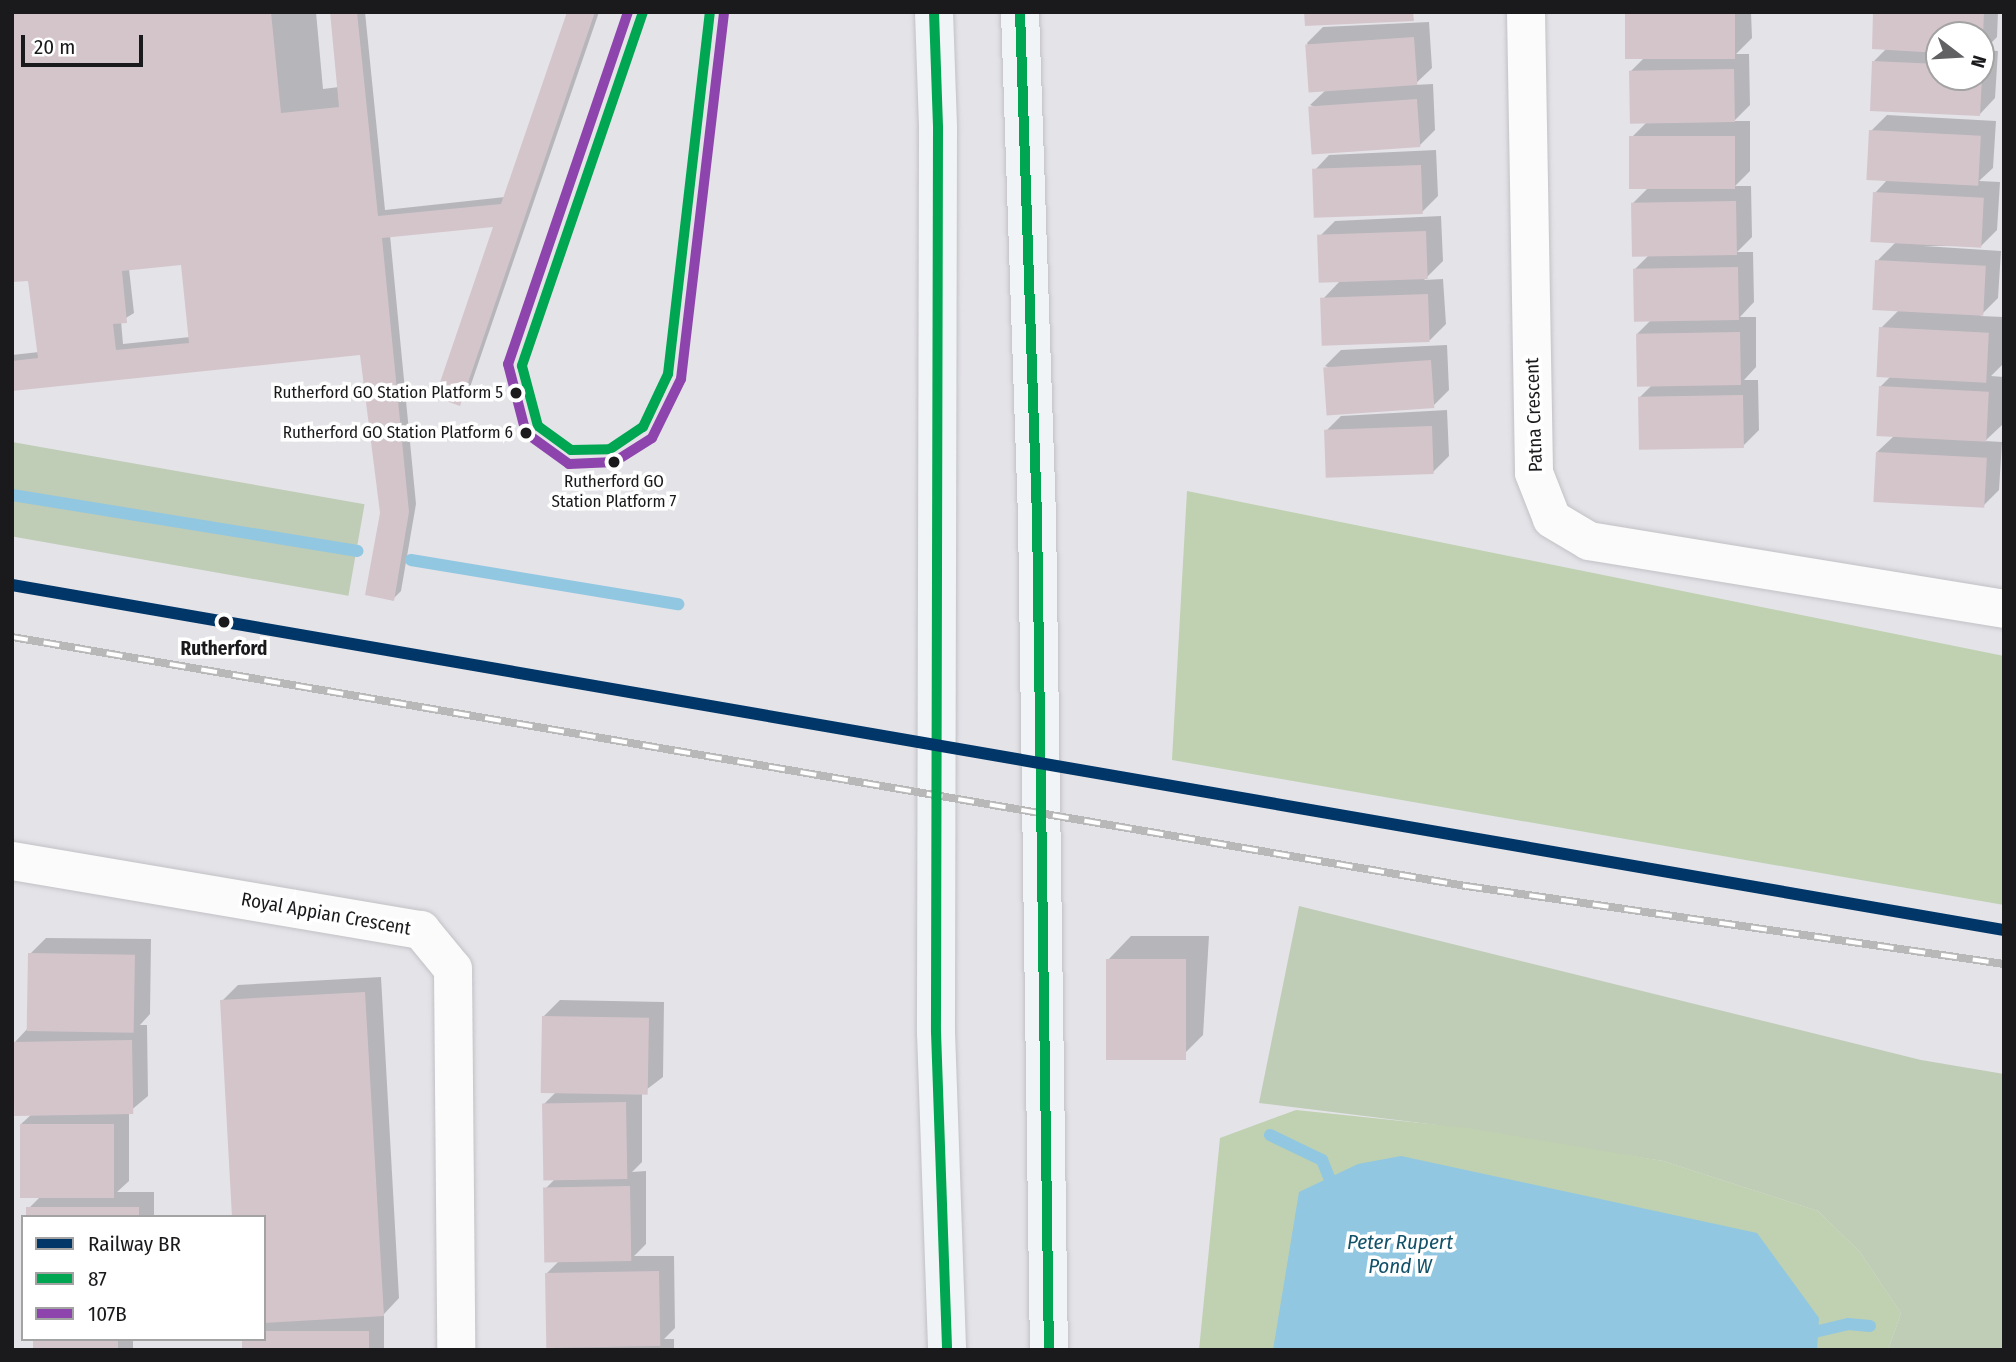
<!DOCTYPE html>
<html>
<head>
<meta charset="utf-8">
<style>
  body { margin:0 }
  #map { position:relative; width:2016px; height:1362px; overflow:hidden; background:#e4e3e8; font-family:"Fira Sans Condensed",sans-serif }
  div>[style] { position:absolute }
  .green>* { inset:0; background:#bfccb6; transform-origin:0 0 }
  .forest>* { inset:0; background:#bfd1b1 }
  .water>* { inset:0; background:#91c7e1 }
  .shadow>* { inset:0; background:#0003 }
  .stream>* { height:12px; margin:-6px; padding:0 6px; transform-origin:6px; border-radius:6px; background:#91c7e1 }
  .building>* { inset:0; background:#d4c5cb; transform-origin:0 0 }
  .roads { filter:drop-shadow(0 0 2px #c2c1c5) drop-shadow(0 0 2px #c2c1c5) }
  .minor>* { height:38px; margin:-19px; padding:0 19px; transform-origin:19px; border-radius:19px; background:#fbfbfc }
  .secondary>* { height:38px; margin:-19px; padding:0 19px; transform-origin:19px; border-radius:19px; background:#f1f4f6 }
  .rail>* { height:8px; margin-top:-4px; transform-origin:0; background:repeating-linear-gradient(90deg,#fff 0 16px,#b8b8b8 0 32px); box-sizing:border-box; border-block:2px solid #b8b8b8 }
  .bus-1>* { height:10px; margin:-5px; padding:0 5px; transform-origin:5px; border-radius:5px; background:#00a651 }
  .bus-2>* { height:10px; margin:-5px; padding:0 5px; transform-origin:5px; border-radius:5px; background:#8e44ad }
  .rail-1>* { height:12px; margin:-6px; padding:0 6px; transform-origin:6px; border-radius:6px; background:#003768 }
  .dots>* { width:19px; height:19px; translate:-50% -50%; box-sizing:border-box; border:4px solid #fff; border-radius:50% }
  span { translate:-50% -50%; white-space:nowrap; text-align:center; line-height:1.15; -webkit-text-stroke:7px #fff; paint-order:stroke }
  .bus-label { font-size:17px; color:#1a191c }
  .right { translate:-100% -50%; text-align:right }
  .street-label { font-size:19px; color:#1a191c }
  .stop-label { font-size:19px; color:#1a191c; font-weight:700 }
  .water-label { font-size:21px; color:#115169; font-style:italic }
  .frame { position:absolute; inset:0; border:14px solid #1a191c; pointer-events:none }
  .legend { position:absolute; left:21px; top:1215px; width:245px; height:126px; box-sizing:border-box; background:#fff; border:2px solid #a3a3a4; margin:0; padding:9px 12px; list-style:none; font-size:21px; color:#1a191c }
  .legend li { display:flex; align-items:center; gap:14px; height:35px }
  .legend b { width:35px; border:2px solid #a3a3a4 }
  .north { position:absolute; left:1925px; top:21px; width:70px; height:70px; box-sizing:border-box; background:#fff; border:2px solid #a3a3a4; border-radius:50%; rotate:107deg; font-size:19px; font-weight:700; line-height:28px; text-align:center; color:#1a191c }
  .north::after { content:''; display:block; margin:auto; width:24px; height:32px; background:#616063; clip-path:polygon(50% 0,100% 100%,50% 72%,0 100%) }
  .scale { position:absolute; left:21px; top:35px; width:122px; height:32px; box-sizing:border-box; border:4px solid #1a191c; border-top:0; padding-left:9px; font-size:21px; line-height:24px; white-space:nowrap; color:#1a191c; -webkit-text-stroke:5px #fff; paint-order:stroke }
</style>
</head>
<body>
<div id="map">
  <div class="green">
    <i style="left:12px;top:442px;width:358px;height:93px;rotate:10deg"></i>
    <i style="clip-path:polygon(1299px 906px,1921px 1060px,2004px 1074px,2004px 1350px,1888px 1350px,1901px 1313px,1860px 1252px,1818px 1211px,1663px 1161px,1429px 1124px,1259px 1103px)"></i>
  </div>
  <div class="forest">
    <i style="clip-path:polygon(1187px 491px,2004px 656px,2004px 905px,1172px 760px)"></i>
    <i style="clip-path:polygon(1296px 1110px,1469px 1128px,1663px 1161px,1818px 1211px,1860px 1252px,1901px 1313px,1888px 1350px,1199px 1350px,1220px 1138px)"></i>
  </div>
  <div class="water">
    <i style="clip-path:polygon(1401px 1156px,1757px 1233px,1819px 1318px,1817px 1350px,1273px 1350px,1299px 1192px,1358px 1164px)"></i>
  </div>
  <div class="shadow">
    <i style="clip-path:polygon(evenodd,12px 12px,316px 12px,323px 89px,339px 87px,331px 12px,365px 12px,385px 210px,505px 197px,569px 12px,599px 12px,467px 396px,459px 404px,496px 225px,390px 235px,416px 504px,401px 591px,393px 599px,362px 354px,12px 389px,12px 355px,39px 352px,12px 12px,186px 263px,190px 337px,123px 344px,121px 321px,134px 313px,129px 269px,186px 263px)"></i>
    <i style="clip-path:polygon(1627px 12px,1751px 12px,1752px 38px,1736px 54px,1749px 54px,1750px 105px,1734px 121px,1750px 121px,1750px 171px,1735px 186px,1751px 186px,1752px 237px,1737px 252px,1753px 252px,1754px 302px,1740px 317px,1756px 317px,1756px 367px,1744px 380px,1758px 380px,1759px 430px,1743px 446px,1640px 397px,1653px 384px,1637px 334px,1652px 319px,1635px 269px,1650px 254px,1633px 203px,1648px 188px,1631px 138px,1647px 122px,1631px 71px,1645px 57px)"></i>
    <i style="clip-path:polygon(evenodd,1875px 12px,1998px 12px,1997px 37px,1984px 50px,1998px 51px,1995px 98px,1980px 114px,1874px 61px,1887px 48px,1875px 12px,1939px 35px,1981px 35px,1981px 77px,1939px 77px,1939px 35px)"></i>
    <i style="clip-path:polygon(1429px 22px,1432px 68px,1414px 85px,1433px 84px,1435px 130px,1419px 146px,1310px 105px,1328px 88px,1307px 43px,1323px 27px)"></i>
    <i style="clip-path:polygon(1887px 115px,1996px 121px,1993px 168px,1979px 181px,2000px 182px,1997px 230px,1981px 246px,1924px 246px,2001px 251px,1998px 298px,1980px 316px,2004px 317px,2002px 365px,1991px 376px,2004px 377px,2002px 425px,1985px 441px,2002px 442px,1999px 490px,1983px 506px,1877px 452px,1894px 436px,1880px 387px,1891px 376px,1881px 328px,1899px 310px,1877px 261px,1896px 242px,1875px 193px,1888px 179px,1871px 131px)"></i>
    <i style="clip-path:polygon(1436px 150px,1438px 196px,1422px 212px,1314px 171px,1329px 155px)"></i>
    <i style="clip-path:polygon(1441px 216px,1443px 261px,1424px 280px,1443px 279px,1446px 324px,1430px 340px,1322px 300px,1340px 281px,1319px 237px,1335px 221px)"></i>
    <i style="clip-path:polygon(1447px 345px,1449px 390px,1433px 406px,1325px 366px,1341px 350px)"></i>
    <i style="clip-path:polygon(1447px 410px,1449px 456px,1433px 472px,1325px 432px,1341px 416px)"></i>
    <i style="clip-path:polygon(1131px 936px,1209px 936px,1203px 1035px,1179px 1059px,1108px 960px)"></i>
    <i style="clip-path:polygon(46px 938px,151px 939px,150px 1014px,140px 1025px,147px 1025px,148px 1096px,129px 1112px,129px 1181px,117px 1192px,154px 1192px,154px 1217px,28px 1217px,28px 1209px,41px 1196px,21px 1124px,32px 1114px,15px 1042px,29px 1027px,30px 954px)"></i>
    <i style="clip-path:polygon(381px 977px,399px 1298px,384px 1314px,384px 1350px,244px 1350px,264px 1339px,264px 1217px,222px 1001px,238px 985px)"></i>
    <i style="clip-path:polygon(560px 1000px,664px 1002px,663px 1077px,642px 1093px,642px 1162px,632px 1172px,646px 1171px,646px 1244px,634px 1256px,674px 1256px,675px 1328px,664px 1339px,674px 1339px,674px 1350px,551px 1350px,555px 1345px,547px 1273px,559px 1261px,545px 1189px,556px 1178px,544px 1104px,556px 1092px,544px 1016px)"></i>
    <i style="clip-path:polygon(35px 1339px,133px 1339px,133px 1348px,35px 1350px)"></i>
  </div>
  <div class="stream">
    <i style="left:12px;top:495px;width:350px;rotate:9.2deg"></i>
    <i style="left:411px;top:560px;width:271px;rotate:9.4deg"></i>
    <i style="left:1270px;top:1135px;width:58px;rotate:25.7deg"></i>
    <i style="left:1322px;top:1160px;width:35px;rotate:68deg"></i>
    <i style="left:1802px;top:1335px;width:47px;rotate:-13.4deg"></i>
    <i style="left:1848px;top:1324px;width:22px;rotate:5deg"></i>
  </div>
  <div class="building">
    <i style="clip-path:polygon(evenodd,12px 12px,271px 12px,281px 113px,339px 107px,330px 12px,357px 12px,378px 216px,501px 204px,567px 12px,595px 12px,460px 406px,435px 397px,493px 227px,382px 238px,409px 512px,394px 601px,365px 595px,380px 513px,360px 355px,12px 391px,12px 361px,38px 358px,28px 281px,12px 282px,12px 12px,181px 265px,189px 343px,116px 350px,113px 324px,127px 323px,122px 271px,181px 265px)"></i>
    <i style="clip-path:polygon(1304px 12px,1413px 12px,1414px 21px,1305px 26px)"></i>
    <i style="left:1625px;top:12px;width:110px;height:47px"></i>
    <i style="clip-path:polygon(1873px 12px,1984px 12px,1983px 35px,1939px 35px,1939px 53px,1872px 49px)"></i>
    <i style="left:1414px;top:37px;width:48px;height:109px;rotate:86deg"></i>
    <i style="clip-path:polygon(1872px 61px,1939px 64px,1939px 77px,1982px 77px,1980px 116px,1870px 111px)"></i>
    <i style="left:1734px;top:69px;width:53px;height:105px;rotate:89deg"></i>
    <i style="left:1417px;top:99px;width:48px;height:109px;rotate:86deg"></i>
    <i style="left:1869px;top:130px;width:112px;height:50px;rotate:3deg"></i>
    <i style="left:1735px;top:136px;width:53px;height:106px;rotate:90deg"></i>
    <i style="left:1421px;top:165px;width:49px;height:109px;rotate:88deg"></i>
    <i style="left:1873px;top:192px;width:111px;height:50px;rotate:3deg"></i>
    <i style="left:1736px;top:201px;width:54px;height:105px;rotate:89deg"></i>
    <i style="left:1426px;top:231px;width:48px;height:109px;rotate:88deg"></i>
    <i style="left:1875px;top:260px;width:111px;height:50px;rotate:3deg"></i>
    <i style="left:1738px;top:267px;width:53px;height:105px;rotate:89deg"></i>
    <i style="left:1428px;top:294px;width:48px;height:108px;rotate:88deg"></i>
    <i style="left:1879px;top:327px;width:110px;height:50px;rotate:3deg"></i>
    <i style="left:1740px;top:332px;width:53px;height:104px;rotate:89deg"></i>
    <i style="left:1431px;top:360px;width:48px;height:108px;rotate:86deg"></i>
    <i style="left:1879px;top:386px;width:110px;height:50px;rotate:3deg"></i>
    <i style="left:1743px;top:395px;width:53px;height:105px;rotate:89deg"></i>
    <i style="left:1432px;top:426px;width:48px;height:108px;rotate:88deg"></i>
    <i style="left:1876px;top:452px;width:111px;height:50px;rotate:3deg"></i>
    <i style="left:28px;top:953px;width:107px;height:78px;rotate:1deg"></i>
    <i style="left:1106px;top:959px;width:80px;height:101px"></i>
    <i style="clip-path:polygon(365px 992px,384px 1316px,264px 1323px,264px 1217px,232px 1217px,220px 1000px)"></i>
    <i style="left:542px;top:1016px;width:107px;height:77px;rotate:1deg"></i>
    <i style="left:132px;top:1040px;width:74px;height:119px;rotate:89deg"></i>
    <i style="left:626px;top:1102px;width:77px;height:84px;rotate:89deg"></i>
    <i style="left:20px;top:1124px;width:94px;height:74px"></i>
    <i style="left:630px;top:1186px;width:75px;height:87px;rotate:89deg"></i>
    <i style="left:139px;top:1207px;width:10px;height:113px;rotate:90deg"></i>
    <i style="left:659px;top:1271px;width:75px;height:114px;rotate:89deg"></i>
    <i style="clip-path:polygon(264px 1331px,369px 1331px,369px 1350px,242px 1350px,242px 1339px,264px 1339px)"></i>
    <i style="left:33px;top:1339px;width:85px;height:11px"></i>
  </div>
  <div class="roads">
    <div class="minor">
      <i style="left:1526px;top:12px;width:461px;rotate:89deg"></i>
      <i style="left:1534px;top:473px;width:49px;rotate:68.6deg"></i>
      <i style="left:1552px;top:519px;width:43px;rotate:30.7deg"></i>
      <i style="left:1589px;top:541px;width:421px;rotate:9.3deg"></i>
      <i style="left:12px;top:861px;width:415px;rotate:9.6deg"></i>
      <i style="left:421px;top:930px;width:50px;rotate:50.6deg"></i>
      <i style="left:453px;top:969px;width:381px;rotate:89.5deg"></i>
    </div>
    <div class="secondary">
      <i style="left:934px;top:12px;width:116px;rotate:88deg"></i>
      <i style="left:938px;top:128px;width:904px;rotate:90.13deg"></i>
      <i style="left:936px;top:1032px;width:318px;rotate:88deg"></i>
      <i style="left:1020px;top:12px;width:504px;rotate:88.07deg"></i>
      <i style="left:1037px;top:516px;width:834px;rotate:89.18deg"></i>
    </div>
  </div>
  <div class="rail">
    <i style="left:12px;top:637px;width:1475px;rotate:9.72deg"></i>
    <i style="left:1466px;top:886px;width:544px;rotate:8.25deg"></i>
  </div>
  <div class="bus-1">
    <i style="left:643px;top:12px;width:374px;rotate:108.9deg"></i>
    <i style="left:522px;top:366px;width:62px;rotate:75.1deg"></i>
    <i style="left:538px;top:426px;width:41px;rotate:36deg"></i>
    <i style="left:571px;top:450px;width:39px;rotate:-1deg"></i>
    <i style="left:610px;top:449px;width:40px;rotate:-34deg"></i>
    <i style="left:643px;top:427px;width:59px;rotate:-64.7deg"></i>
    <i style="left:668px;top:374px;width:364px;rotate:-83.4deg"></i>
    <i style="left:934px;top:12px;width:116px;rotate:88deg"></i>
    <i style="left:938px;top:128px;width:904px;rotate:90.13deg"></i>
    <i style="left:936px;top:1032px;width:318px;rotate:88deg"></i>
    <i style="left:1020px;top:12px;width:504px;rotate:88.07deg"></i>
    <i style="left:1037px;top:516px;width:834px;rotate:89.18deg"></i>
  </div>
  <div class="bus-2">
    <i style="left:628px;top:12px;width:372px;rotate:108.8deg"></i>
    <i style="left:508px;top:364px;width:71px;rotate:75.4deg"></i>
    <i style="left:526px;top:433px;width:53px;rotate:35.8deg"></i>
    <i style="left:569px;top:464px;width:45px;rotate:-2.5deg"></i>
    <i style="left:614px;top:462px;width:45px;rotate:-32.3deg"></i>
    <i style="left:652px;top:438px;width:66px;rotate:-63.8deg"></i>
    <i style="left:681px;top:379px;width:368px;rotate:-83.3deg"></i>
  </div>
  <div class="rail-1">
    <i style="left:12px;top:585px;width:2022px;rotate:9.83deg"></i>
  </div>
  <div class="dots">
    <i style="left:516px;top:393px;background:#1a191c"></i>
    <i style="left:526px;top:433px;background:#1a191c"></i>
    <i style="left:614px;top:462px;background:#1a191c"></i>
    <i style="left:224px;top:622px;background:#1a191c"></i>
  </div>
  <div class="bus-label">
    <span class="right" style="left:503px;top:393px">Rutherford GO Station Platform 5</span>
    <span class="right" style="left:513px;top:433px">Rutherford GO Station Platform 6</span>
    <span style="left:614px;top:492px">Rutherford GO<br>Station Platform 7</span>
  </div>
  <div class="street-label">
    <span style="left:1534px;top:415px;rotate:-92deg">Patna Crescent</span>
    <span style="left:326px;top:914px;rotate:10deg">Royal Appian Crescent</span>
  </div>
  <div class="stop-label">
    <span style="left:224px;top:649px">Rutherford</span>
  </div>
  <div class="water-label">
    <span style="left:1400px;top:1254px">Peter Rupert<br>Pond W</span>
  </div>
  <div class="frame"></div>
  <ul class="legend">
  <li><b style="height:9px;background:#003768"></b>Railway BR</li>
  <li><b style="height:9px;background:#00a651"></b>87</li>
  <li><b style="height:9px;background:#8e44ad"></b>107B</li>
  </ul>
  <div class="north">N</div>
  <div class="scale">20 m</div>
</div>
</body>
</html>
